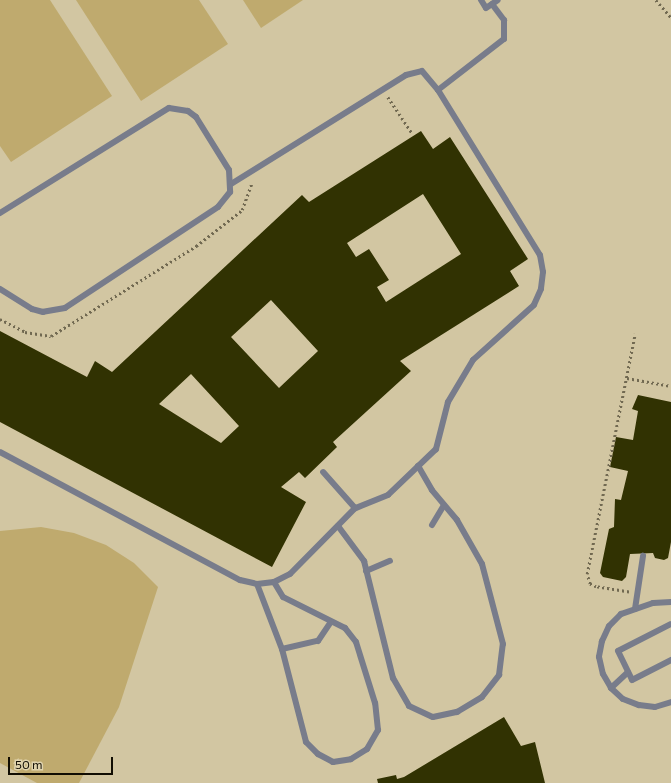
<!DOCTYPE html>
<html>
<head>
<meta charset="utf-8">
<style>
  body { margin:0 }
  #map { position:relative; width:671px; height:783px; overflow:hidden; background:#d2c6a2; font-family:Commissioner,sans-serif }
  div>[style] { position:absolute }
  .green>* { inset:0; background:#bfaa6e }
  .building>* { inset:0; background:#313202 }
  .path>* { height:2.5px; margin-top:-1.25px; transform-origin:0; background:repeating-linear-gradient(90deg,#716951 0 2px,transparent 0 5px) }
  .service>* { height:6px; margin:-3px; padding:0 3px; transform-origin:3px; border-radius:3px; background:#787c8b }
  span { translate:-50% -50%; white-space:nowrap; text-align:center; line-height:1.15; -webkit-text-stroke:4px #dfd3ae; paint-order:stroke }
  .scale { position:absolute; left:8px; top:757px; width:105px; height:18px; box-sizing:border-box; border:2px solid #110d02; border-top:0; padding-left:5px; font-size:12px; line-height:14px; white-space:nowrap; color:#110d02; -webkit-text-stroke:3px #dfd3ae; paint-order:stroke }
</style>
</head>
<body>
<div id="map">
  <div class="green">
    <i style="clip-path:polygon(0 0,50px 0,112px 96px,11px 162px,0 146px)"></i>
    <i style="clip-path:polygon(76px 0,199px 0,228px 44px,141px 101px)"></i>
    <i style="clip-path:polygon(243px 0,303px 0,261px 28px)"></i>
    <i style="clip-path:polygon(41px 527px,74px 533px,106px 545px,134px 563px,158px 587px,119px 707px,79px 783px,37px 783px,0 763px,0 531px)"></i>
  </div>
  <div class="building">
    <i style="clip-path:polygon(evenodd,421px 131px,433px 149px,450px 137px,528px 259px,510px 271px,519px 286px,400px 361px,411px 371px,333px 442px,337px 447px,305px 478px,299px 472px,281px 487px,306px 502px,272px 567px,0 422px,0 331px,87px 377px,95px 361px,112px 372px,302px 195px,309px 202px,421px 131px,423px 194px,461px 254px,386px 302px,377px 287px,389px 280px,369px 249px,356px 257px,347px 243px,423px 194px,421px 131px,271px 300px,318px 351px,279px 388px,231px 337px,271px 300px,421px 131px,191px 374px,239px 426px,221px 443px,159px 404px,191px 374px)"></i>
    <i style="clip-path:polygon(638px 395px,671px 402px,671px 542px,668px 558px,664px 560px,655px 558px,653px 553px,630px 554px,626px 577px,622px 581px,603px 577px,600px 573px,609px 529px,614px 527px,615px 499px,621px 500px,628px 471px,610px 467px,616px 437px,633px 440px,638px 411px,632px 409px)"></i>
    <i style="clip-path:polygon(504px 717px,521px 746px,535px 742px,545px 783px,378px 783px,377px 779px,396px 775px,397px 779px,404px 777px)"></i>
  </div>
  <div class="path">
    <i style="left:656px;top:0;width:23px;rotate:49deg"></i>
    <i style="left:388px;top:97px;width:43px;rotate:56.3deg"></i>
    <i style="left:0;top:319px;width:28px;rotate:27deg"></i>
    <i style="left:25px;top:332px;width:26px;rotate:9deg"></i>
    <i style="left:51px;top:336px;width:171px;rotate:-31.8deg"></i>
    <i style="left:196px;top:246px;width:58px;rotate:-38deg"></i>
    <i style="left:242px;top:210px;width:29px;rotate:-70deg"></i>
    <i style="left:627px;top:378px;width:45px;rotate:10.3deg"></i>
    <i style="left:629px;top:592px;width:33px;rotate:-171deg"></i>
    <i style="left:596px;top:587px;width:7px;rotate:-153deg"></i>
    <i style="left:590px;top:584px;width:10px;rotate:-107deg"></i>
    <i style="left:587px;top:574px;width:245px;rotate:-78.7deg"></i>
  </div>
  <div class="service">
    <i style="left:481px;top:0;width:9px;rotate:58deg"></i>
    <i style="left:486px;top:8px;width:14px;rotate:-34deg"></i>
    <i style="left:438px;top:90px;width:83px;rotate:-37.7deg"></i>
    <i style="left:504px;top:39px;width:19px;rotate:-90deg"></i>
    <i style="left:504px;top:20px;width:20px;rotate:-127deg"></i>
    <i style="left:231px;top:184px;width:206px;rotate:-31.9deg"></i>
    <i style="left:406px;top:75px;width:16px;rotate:-14deg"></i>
    <i style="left:422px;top:71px;width:25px;rotate:50deg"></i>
    <i style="left:438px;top:90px;width:194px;rotate:58.3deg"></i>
    <i style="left:540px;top:255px;width:17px;rotate:80deg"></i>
    <i style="left:543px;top:272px;width:17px;rotate:97deg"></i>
    <i style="left:541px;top:289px;width:17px;rotate:114deg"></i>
    <i style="left:534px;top:305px;width:82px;rotate:138deg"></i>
    <i style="left:473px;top:360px;width:49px;rotate:120.8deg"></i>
    <i style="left:448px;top:402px;width:49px;rotate:104.3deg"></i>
    <i style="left:436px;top:449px;width:66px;rotate:136.2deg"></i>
    <i style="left:388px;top:495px;width:35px;rotate:158deg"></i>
    <i style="left:0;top:213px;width:199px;rotate:-31.9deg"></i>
    <i style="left:169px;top:108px;width:19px;rotate:9deg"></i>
    <i style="left:188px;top:111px;width:10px;rotate:37deg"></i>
    <i style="left:196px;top:117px;width:62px;rotate:58.1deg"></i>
    <i style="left:229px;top:170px;width:22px;rotate:87deg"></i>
    <i style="left:230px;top:192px;width:19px;rotate:129deg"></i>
    <i style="left:218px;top:207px;width:183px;rotate:146.6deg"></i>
    <i style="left:65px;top:308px;width:22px;rotate:170deg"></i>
    <i style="left:43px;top:312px;width:11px;rotate:-165deg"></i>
    <i style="left:32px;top:309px;width:38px;rotate:-148deg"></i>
    <i style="left:0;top:452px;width:272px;rotate:28.1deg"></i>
    <i style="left:240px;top:580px;width:17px;rotate:13deg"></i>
    <i style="left:257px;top:584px;width:17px;rotate:-7deg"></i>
    <i style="left:274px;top:582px;width:18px;rotate:-27deg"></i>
    <i style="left:290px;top:574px;width:93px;rotate:-45.4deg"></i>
    <i style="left:355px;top:508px;width:48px;rotate:-131.6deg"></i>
    <i style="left:432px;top:525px;width:23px;rotate:-59deg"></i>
    <i style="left:338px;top:526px;width:44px;rotate:53.4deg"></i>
    <i style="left:364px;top:561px;width:121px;rotate:76.1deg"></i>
    <i style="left:393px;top:678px;width:32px;rotate:60deg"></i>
    <i style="left:409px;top:706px;width:26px;rotate:25deg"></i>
    <i style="left:433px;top:717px;width:25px;rotate:-12deg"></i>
    <i style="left:457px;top:712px;width:29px;rotate:-31deg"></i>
    <i style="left:482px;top:697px;width:28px;rotate:-52deg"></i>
    <i style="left:499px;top:675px;width:31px;rotate:-83deg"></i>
    <i style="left:503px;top:644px;width:83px;rotate:-104.7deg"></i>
    <i style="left:482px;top:564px;width:51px;rotate:-119.6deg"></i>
    <i style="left:457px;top:520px;width:39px;rotate:-130deg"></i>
    <i style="left:432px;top:490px;width:28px;rotate:-120deg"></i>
    <i style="left:366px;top:571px;width:26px;rotate:-23deg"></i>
    <i style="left:257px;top:584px;width:70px;rotate:69deg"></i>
    <i style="left:282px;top:649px;width:96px;rotate:75.5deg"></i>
    <i style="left:306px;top:742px;width:17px;rotate:45deg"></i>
    <i style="left:318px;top:754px;width:17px;rotate:28deg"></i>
    <i style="left:333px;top:762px;width:18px;rotate:-9deg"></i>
    <i style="left:351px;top:759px;width:19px;rotate:-32deg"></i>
    <i style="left:367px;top:749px;width:22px;rotate:-60deg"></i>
    <i style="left:378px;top:730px;width:27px;rotate:-96deg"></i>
    <i style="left:375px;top:703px;width:64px;rotate:-107.3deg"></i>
    <i style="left:356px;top:642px;width:18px;rotate:-128deg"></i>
    <i style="left:345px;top:628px;width:69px;rotate:-153.4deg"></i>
    <i style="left:283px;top:597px;width:17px;rotate:-121deg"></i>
    <i style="left:671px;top:602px;width:18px;rotate:177deg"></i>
    <i style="left:653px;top:603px;width:34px;rotate:161deg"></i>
    <i style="left:621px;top:614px;width:17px;rotate:135deg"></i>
    <i style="left:609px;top:626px;width:17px;rotate:115deg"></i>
    <i style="left:602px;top:641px;width:16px;rotate:101deg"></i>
    <i style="left:599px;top:657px;width:17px;rotate:77deg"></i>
    <i style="left:603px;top:674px;width:16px;rotate:60deg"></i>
    <i style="left:611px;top:688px;width:16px;rotate:43deg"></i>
    <i style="left:623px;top:699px;width:17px;rotate:21deg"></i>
    <i style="left:639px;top:705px;width:16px;rotate:7deg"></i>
    <i style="left:655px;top:707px;width:17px;rotate:-17deg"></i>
    <i style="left:635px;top:609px;width:54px;rotate:-81.4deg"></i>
    <i style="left:671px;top:624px;width:59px;rotate:153deg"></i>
    <i style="left:618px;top:651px;width:32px;rotate:64deg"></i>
    <i style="left:632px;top:680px;width:44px;rotate:-27.1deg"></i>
    <i style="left:282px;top:649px;width:37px;rotate:-13deg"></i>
    <i style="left:318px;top:641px;width:23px;rotate:-56deg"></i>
    <i style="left:611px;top:688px;width:23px;rotate:-43deg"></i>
  </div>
  <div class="scale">50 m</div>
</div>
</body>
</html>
